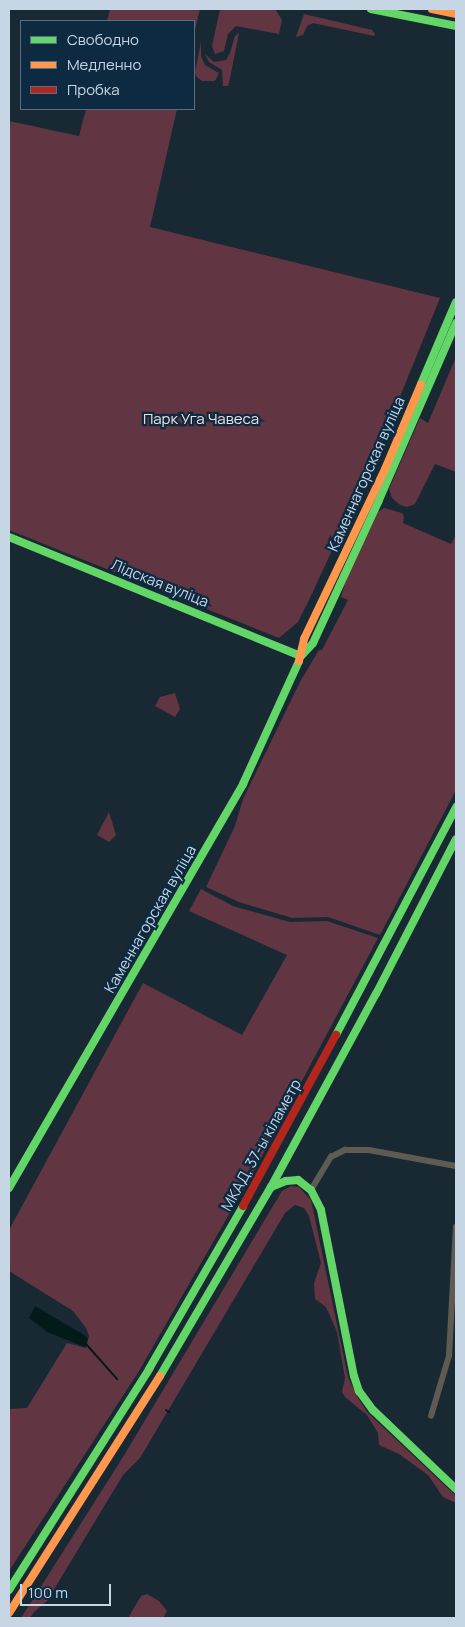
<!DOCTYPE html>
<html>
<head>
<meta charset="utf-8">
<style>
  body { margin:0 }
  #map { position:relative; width:465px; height:1627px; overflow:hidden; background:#192934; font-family:Manrope,sans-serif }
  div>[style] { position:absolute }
  .green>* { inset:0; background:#613542 }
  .water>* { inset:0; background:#021a19 }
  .stream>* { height:2px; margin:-1px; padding:0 1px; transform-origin:1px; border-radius:1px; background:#021a19 }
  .street>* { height:5.5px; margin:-2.75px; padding:0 2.75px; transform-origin:2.75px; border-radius:2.75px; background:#5f5b53 }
  .fast>* { height:8px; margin:-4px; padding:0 4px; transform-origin:4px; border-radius:4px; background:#63d668 }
  .slow>* { height:8px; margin:-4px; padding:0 4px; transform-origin:4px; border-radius:4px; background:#ff974d }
  .jam>* { height:8px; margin:-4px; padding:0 4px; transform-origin:4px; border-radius:4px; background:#b3261e }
  span { translate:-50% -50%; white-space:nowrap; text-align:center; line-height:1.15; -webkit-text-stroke:4.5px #0d2a40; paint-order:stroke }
  .park-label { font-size:15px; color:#f3dde1 }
  .street-label { font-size:15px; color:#c6d6e5 }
  .frame { position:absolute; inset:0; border:10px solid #c6d6e5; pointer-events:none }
  .legend { position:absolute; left:20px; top:20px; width:175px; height:90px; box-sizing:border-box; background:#0d2a40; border:1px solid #576f82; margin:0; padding:6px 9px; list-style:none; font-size:15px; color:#c6d6e5 }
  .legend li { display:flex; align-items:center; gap:10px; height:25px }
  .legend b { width:25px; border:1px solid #576f82 }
  .scale { position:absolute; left:20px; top:1584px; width:91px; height:22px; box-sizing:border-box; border:2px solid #c6d6e5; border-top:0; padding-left:6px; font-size:15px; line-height:18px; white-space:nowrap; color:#c6d6e5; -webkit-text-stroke:4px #0d2a40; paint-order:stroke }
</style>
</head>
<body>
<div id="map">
  <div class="green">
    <i style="clip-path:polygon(110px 9px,200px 9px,194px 34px,194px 21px,107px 21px)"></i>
    <i style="clip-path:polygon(220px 9px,275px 9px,282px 20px,279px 34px,236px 26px,228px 34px,224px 51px,215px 54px,212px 46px)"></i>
    <i style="clip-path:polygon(304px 14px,372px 30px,375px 34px,374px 36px,313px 23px,307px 26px,303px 35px,296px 37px)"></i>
    <i style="clip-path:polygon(239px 33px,229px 83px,228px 86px,223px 86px,222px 70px,209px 62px,205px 54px,214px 62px,226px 60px,230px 53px,235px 36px)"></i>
    <i style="clip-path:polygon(201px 42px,201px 56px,205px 65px,219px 73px,215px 81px,202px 81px,196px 76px,195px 72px)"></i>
    <i style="clip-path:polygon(86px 109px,177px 109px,150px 227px,440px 298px,378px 451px,310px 598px,298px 622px,279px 638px,9px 530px,9px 121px,79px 136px)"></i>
    <i style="clip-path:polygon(456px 357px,456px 472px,435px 464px,415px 504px,407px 507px,400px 505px,392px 498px,389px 489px,420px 418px,428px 423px)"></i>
    <i style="clip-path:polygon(384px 508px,402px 513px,404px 517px,403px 523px,451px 544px,456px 535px,456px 790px,380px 935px,328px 917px,292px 918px,239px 902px,206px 887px,235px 826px,243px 799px,301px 680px,319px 650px,322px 650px,348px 600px,341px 597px,347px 577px,378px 512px)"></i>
    <i style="clip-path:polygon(175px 693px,180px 709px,175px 717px,155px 706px,160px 697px)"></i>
    <i style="clip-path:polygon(109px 812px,116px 835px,109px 842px,97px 835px)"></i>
    <i style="clip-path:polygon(201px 889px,233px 906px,290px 922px,327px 921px,378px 938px,254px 1171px,139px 1371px,9px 1571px,9px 1409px,27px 1408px,67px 1343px,86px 1348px,89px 1336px,86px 1328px,73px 1311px,9px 1271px,9px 1230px,143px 983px,242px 1035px,287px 955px,189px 911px)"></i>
    <i style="clip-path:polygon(291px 1186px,299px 1187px,311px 1200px,348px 1377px,357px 1396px,367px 1412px,456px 1496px,456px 1503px,443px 1497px,428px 1475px,399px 1454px,379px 1445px,378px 1433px,367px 1415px,345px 1397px,342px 1392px,345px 1378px,337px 1332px,326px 1307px,315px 1299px,314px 1283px,321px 1263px,309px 1216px,304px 1208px,295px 1205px,285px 1213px,140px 1458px,123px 1475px,47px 1601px,34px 1612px,30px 1618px,21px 1618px,123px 1457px,282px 1191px)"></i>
    <i style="clip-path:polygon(147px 1594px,159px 1601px,167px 1611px,163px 1618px,128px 1618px,141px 1596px)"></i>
  </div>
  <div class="water">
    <i style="clip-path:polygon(35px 1306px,84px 1335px,88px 1339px,86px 1344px,85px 1347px,47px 1332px,29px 1318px)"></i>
  </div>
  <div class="stream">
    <i style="left:86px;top:1344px;width:47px;rotate:48.5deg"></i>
    <i style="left:166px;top:1410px;width:4px;rotate:34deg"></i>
  </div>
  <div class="street">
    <i style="left:311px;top:1190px;width:39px;rotate:-59deg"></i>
    <i style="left:331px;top:1157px;width:16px;rotate:-27deg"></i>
    <i style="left:345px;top:1150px;width:24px"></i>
    <i style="left:369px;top:1150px;width:88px;rotate:10.4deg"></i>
    <i style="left:431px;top:1416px;width:63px;rotate:-73.3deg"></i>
    <i style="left:449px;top:1356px;width:129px;rotate:-86.9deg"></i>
  </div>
  <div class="fast">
    <i style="left:371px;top:9px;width:87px;rotate:11.3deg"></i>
    <i style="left:421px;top:384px;width:89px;rotate:-66.9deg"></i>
    <i style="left:9px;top:537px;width:315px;rotate:22.2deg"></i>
    <i style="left:302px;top:655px;width:16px;rotate:-47deg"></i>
    <i style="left:313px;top:643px;width:157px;rotate:-65.2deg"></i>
    <i style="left:379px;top:500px;width:193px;rotate:-66.5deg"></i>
    <i style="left:336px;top:1035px;width:258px;rotate:-62.2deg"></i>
    <i style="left:298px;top:1180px;width:16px;rotate:38deg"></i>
    <i style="left:311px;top:1190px;width:22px;rotate:63deg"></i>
    <i style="left:321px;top:1210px;width:169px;rotate:78.8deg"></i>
    <i style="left:354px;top:1376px;width:16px;rotate:72deg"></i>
    <i style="left:359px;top:1391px;width:24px;rotate:54deg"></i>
    <i style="left:373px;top:1410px;width:115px;rotate:43.6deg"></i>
    <i style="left:271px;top:1187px;width:16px;rotate:-22deg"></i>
    <i style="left:286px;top:1181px;width:12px;rotate:-5deg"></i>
    <i style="left:9px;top:1188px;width:467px;rotate:-59.9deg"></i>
    <i style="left:243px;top:784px;width:135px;rotate:-65.5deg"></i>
    <i style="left:160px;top:1376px;width:219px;rotate:-59.6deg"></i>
    <i style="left:271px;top:1187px;width:220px;rotate:-61.5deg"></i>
    <i style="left:376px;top:994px;width:174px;rotate:-62.7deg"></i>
    <i style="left:9px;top:1590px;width:262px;rotate:-57.6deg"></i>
    <i style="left:149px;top:1369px;width:188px;rotate:-60deg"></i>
  </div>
  <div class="slow">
    <i style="left:432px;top:9px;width:25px;rotate:12deg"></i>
    <i style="left:299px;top:661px;width:23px;rotate:-77deg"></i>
    <i style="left:304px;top:639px;width:188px;rotate:-64.5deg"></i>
    <i style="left:385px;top:469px;width:92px;rotate:-67deg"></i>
    <i style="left:9px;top:1613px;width:281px;rotate:-57.5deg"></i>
  </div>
  <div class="jam">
    <i style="left:243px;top:1206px;width:195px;rotate:-61.5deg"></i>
  </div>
  <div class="park-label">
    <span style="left:201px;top:419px">Парк Уга Чавеса</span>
  </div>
  <div class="street-label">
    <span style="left:366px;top:474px;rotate:-66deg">Каменнагорская вуліца</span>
    <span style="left:160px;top:583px;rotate:22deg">Лідская вуліца</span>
    <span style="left:150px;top:919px;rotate:-60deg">Каменнагорская вуліца</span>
    <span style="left:261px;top:1145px;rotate:-61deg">МКАД, 37-ы кіламетр</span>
  </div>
  <div class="frame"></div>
  <ul class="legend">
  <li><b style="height:6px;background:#63d668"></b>Свободно</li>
  <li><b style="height:6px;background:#ff974d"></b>Медленно</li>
  <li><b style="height:6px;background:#b3261e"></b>Пробка</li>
  </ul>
  <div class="scale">100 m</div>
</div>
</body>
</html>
